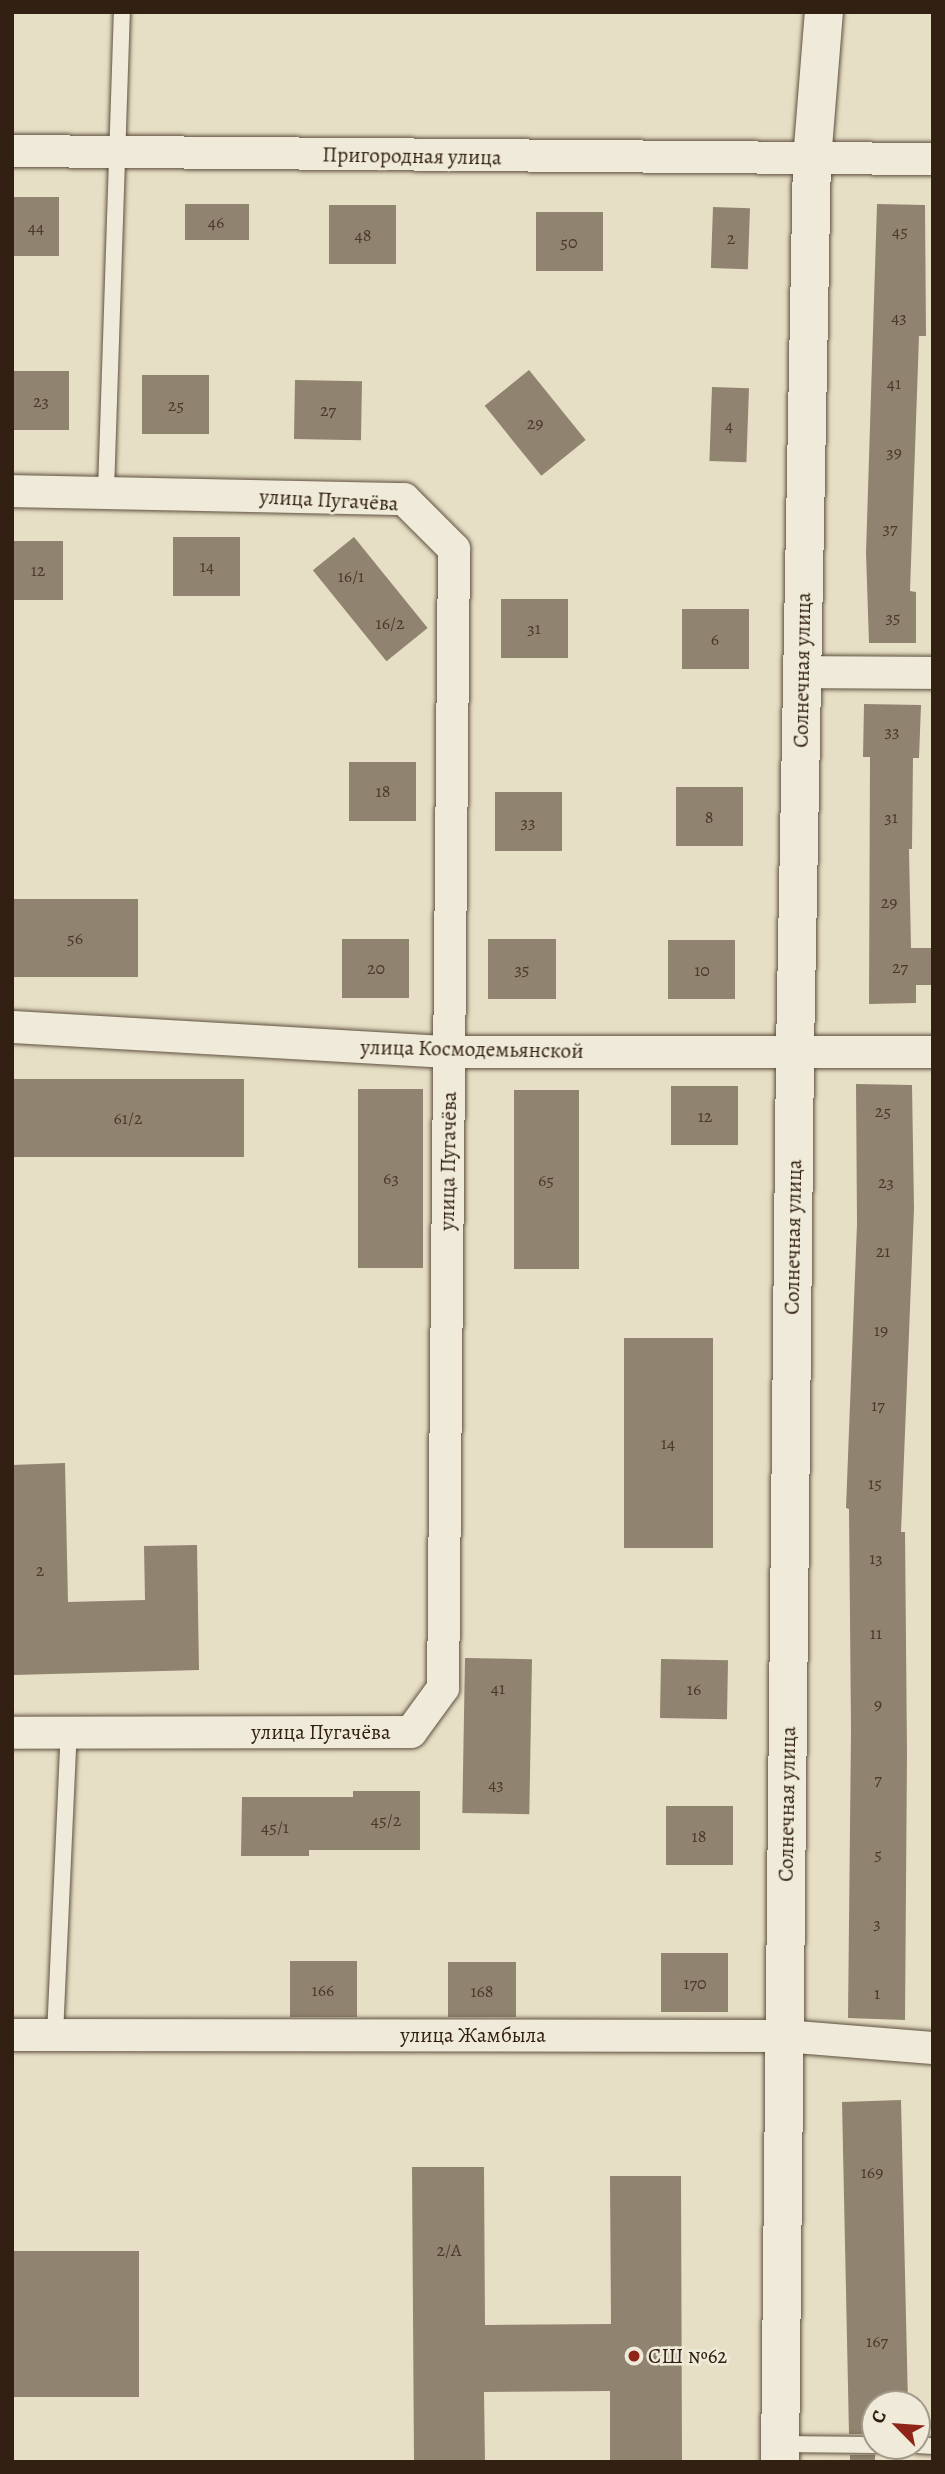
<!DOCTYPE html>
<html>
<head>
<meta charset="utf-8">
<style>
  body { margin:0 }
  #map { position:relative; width:945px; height:2474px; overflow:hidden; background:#e7dfc5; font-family:Alegreya,serif }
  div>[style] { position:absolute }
  .building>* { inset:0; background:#90836f; transform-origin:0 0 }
  .roads { filter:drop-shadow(0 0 2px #5f503f) drop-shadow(0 0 2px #5f503f) }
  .lane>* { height:16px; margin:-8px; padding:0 8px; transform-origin:8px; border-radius:8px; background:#efead9 }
  .street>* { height:32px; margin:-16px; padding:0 16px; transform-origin:16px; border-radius:16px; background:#efead9 }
  .secondary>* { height:38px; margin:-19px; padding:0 19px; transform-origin:19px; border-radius:19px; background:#efead9 }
  .dots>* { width:19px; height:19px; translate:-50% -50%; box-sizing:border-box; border:4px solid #efead9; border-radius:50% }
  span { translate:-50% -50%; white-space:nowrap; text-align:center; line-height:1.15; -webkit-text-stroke:5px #efead9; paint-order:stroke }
  .number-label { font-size:18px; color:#4a3929 }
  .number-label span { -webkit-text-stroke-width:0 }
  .street-label { font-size:21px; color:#322012 }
  .poi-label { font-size:21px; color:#322012 }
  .left { translate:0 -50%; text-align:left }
  .frame { position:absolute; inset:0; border:14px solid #322012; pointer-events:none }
  .north { position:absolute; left:861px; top:2390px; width:70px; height:70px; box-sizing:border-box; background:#efead9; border:2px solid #a39989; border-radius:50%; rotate:295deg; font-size:19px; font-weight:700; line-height:28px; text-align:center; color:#322012 }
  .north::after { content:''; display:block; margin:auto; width:24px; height:32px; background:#8f2418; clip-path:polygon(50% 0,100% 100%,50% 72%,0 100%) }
</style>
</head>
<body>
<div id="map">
  <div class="building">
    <i style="left:12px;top:197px;width:47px;height:59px"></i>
    <i style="left:185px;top:204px;width:64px;height:36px"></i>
    <i style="clip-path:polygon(877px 204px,925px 205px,926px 336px,919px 336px,910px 591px,916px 592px,916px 643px,869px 643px,866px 553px)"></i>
    <i style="left:329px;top:205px;width:67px;height:59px"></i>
    <i style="left:713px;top:207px;width:37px;height:61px;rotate:2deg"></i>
    <i style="left:536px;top:212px;width:67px;height:59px"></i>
    <i style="left:529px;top:370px;width:90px;height:57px;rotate:51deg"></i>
    <i style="left:12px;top:371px;width:57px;height:59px"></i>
    <i style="left:142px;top:375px;width:67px;height:59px"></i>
    <i style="left:295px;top:380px;width:67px;height:59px;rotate:1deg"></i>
    <i style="left:712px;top:387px;width:37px;height:74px;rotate:2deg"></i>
    <i style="left:173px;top:537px;width:67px;height:59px"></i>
    <i style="left:354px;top:537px;width:117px;height:53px;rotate:51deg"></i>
    <i style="left:12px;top:541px;width:51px;height:59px"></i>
    <i style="left:501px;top:599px;width:67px;height:59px"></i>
    <i style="left:749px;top:609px;width:60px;height:67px;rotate:90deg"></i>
    <i style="clip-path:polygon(864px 704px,921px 705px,919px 758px,913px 758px,912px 849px,909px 849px,911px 948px,933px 948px,933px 985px,916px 985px,916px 1003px,869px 1004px,870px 757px,863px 757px)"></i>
    <i style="left:349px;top:762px;width:67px;height:59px"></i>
    <i style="left:676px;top:787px;width:67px;height:59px"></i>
    <i style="left:495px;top:792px;width:67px;height:59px"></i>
    <i style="left:12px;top:899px;width:126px;height:78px"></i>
    <i style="left:342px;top:939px;width:67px;height:59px"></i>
    <i style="left:556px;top:939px;width:60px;height:68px;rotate:90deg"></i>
    <i style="left:668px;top:940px;width:67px;height:59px"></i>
    <i style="left:12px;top:1079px;width:232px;height:78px"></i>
    <i style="clip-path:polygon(856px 1084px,912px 1085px,914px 1209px,901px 1532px,905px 1532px,907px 1753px,905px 2020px,848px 2018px,851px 1730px,849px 1509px,846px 1508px,857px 1224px)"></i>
    <i style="left:671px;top:1086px;width:67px;height:59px"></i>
    <i style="left:358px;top:1089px;width:65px;height:179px"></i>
    <i style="left:514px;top:1090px;width:65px;height:179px"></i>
    <i style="left:624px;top:1338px;width:89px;height:210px"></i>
    <i style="clip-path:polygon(65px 1463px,68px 1602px,145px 1600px,144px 1546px,197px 1545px,199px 1670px,14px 1675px,12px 1465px)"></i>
    <i style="left:465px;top:1658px;width:67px;height:155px;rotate:1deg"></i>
    <i style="left:661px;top:1659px;width:67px;height:59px;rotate:1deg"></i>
    <i style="clip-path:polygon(353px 1791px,420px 1791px,420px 1850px,309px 1850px,309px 1856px,241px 1856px,242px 1797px,353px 1797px)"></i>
    <i style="left:666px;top:1806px;width:67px;height:59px"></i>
    <i style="left:661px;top:1953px;width:67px;height:59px"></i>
    <i style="left:290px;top:1961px;width:67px;height:56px"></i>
    <i style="left:448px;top:1962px;width:68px;height:55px"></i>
    <i style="clip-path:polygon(901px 2100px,908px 2404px,875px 2404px,875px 2434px,849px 2434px,842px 2102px)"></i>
    <i style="clip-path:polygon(412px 2167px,484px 2167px,485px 2325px,611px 2324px,610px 2176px,681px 2176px,682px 2462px,610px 2462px,610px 2391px,484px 2392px,485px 2462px,414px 2462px)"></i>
    <i style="left:12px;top:2251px;width:127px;height:146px"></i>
    <i style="left:850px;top:2455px;width:25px;height:7px"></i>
  </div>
  <div class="roads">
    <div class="lane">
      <i style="left:106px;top:491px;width:479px;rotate:-88.1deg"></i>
      <i style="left:55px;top:2035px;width:303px;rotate:-87.4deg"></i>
      <i style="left:780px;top:2444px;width:95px;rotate:0.6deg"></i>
      <i style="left:917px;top:2445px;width:16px;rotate:4deg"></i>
    </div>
    <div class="street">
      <i style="left:12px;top:151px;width:921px;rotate:0.5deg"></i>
      <i style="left:12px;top:491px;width:392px;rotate:1.2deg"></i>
      <i style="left:404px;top:499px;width:71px;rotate:45deg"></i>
      <i style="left:454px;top:549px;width:1139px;rotate:90.55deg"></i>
      <i style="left:443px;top:1688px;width:54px;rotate:126deg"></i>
      <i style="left:411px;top:1732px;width:399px;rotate:179.9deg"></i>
      <i style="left:802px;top:672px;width:131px;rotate:0.4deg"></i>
      <i style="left:12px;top:1027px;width:438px;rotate:3.3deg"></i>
      <i style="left:449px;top:1052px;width:484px"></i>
      <i style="left:12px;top:2035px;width:772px;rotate:0.07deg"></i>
      <i style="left:784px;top:2036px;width:149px;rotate:4.6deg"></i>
    </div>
    <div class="secondary">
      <i style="left:780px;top:2462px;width:1412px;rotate:-89.39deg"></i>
      <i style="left:795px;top:1050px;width:890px;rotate:-88.91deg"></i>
      <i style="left:812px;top:160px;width:148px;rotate:-85.4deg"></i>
    </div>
  </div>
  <div class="dots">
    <i style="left:634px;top:2356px;background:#8f2418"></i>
  </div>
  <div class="number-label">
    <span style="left:216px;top:222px">46</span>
    <span style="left:36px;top:227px">44</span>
    <span style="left:900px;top:231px">45</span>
    <span style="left:363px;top:235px">48</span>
    <span style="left:731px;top:238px">2</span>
    <span style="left:569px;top:242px">50</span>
    <span style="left:899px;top:317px">43</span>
    <span style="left:894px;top:383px">41</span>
    <span style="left:41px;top:401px">23</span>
    <span style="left:176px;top:405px">25</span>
    <span style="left:328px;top:410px">27</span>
    <span style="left:535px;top:423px">29</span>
    <span style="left:729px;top:425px">4</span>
    <span style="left:894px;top:452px">39</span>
    <span style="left:890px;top:528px">37</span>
    <span style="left:207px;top:566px">14</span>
    <span style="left:38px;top:570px">12</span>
    <span style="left:351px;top:576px">16/1</span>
    <span style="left:893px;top:617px">35</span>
    <span style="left:390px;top:623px">16/2</span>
    <span style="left:534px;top:628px">31</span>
    <span style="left:715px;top:639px">6</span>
    <span style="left:892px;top:731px">33</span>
    <span style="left:383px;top:791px">18</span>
    <span style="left:709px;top:817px">8</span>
    <span style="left:891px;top:817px">31</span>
    <span style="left:528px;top:822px">33</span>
    <span style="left:889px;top:902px">29</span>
    <span style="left:75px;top:938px">56</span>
    <span style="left:900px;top:967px">27</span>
    <span style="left:376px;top:968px">20</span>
    <span style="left:522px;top:969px">35</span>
    <span style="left:702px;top:970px">10</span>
    <span style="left:883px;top:1111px">25</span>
    <span style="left:705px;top:1116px">12</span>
    <span style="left:128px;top:1118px">61/2</span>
    <span style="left:391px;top:1178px">63</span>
    <span style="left:546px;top:1180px">65</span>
    <span style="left:886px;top:1182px">23</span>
    <span style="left:883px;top:1251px">21</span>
    <span style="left:881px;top:1330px">19</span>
    <span style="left:878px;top:1405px">17</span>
    <span style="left:668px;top:1443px">14</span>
    <span style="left:875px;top:1483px">15</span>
    <span style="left:876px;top:1558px">13</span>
    <span style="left:40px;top:1570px">2</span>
    <span style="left:876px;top:1633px">11</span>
    <span style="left:498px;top:1688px">41</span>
    <span style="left:694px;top:1689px">16</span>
    <span style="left:878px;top:1704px">9</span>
    <span style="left:878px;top:1779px">7</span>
    <span style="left:496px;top:1784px">43</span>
    <span style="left:386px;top:1820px">45/2</span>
    <span style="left:275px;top:1827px">45/1</span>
    <span style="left:699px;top:1836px">18</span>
    <span style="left:878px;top:1854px">5</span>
    <span style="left:877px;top:1923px">3</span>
    <span style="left:695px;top:1983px">170</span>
    <span style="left:323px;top:1990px">166</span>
    <span style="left:482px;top:1991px">168</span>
    <span style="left:877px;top:1993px">1</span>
    <span style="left:872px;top:2172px">169</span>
    <span style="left:449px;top:2250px">2/А</span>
    <span style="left:877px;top:2341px">167</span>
  </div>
  <div class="street-label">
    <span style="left:412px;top:156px;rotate:1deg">Пригородная улица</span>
    <span style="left:329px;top:500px;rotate:3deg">улица Пугачёва</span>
    <span style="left:802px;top:670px;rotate:-89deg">Солнечная улица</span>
    <span style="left:472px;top:1049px;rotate:1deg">улица Космодемьянской</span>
    <span style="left:448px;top:1161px;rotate:-89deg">улица Пугачёва</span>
    <span style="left:793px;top:1237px;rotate:-89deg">Солнечная улица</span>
    <span style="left:321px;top:1732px">улица Пугачёва</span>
    <span style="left:787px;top:1804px;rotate:-89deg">Солнечная улица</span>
    <span style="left:473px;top:2035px">улица Жамбыла</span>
  </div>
  <div class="poi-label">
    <span class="left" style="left:648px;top:2356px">СШ №62</span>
  </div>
  <div class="frame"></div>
  <div class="north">С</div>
</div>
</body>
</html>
